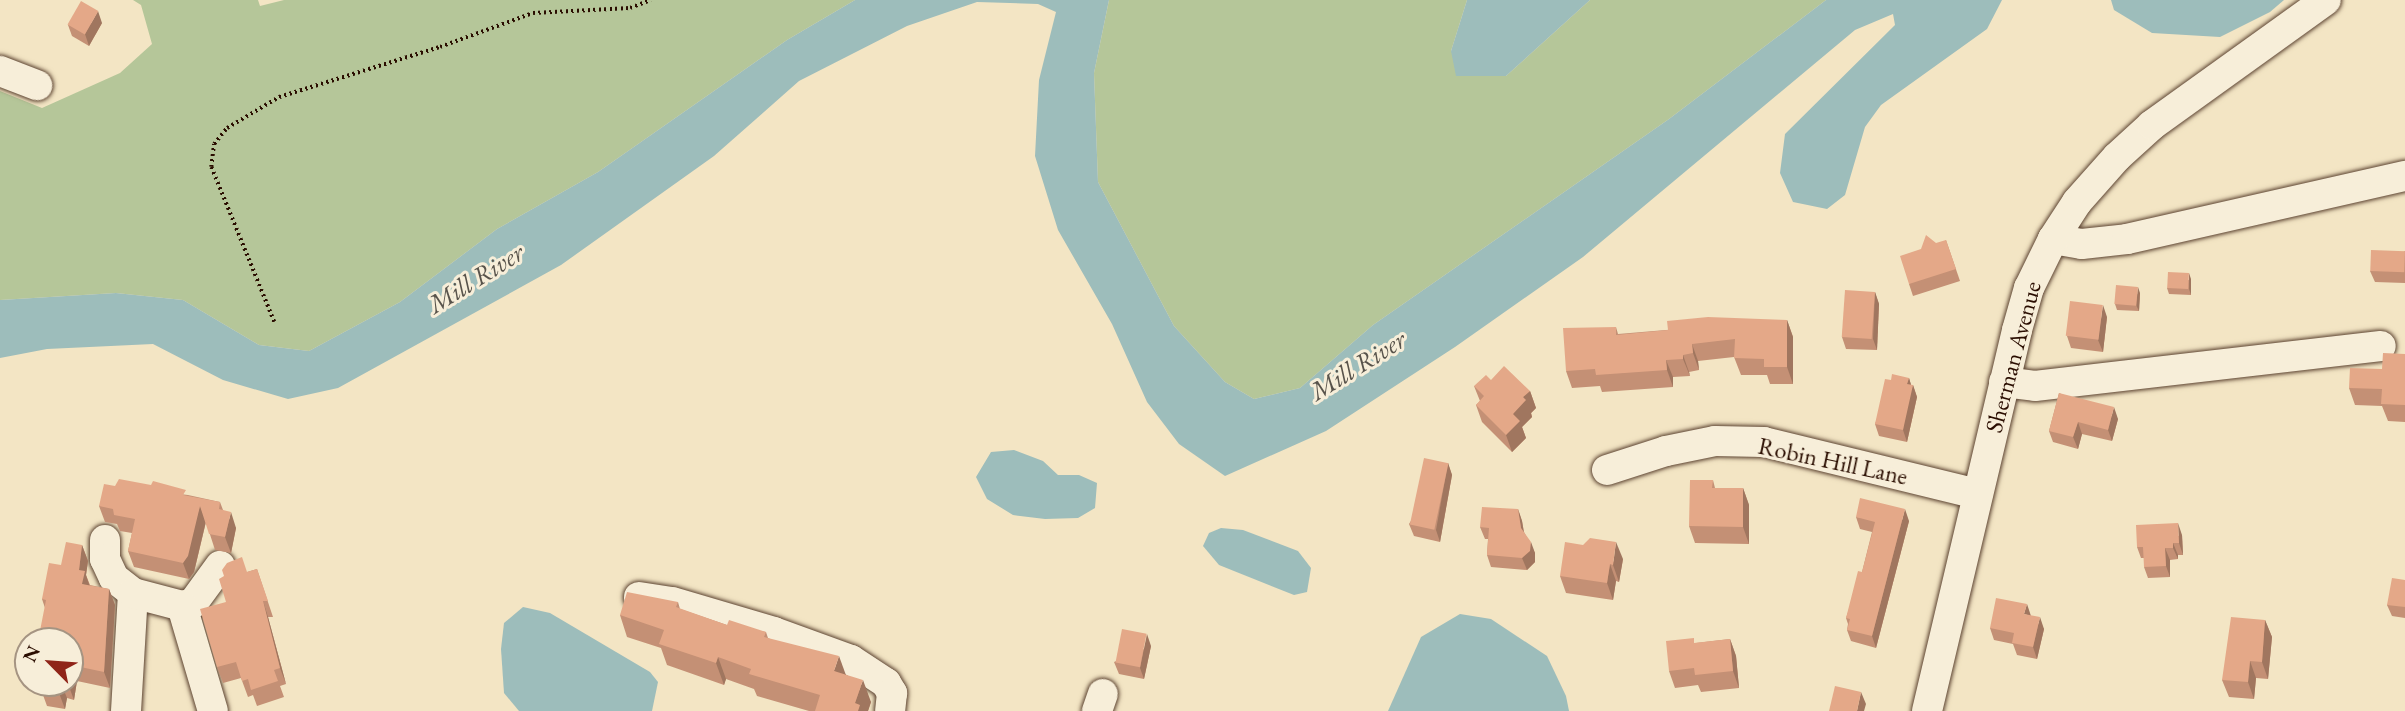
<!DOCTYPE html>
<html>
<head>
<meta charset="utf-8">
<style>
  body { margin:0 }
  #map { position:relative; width:2405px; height:711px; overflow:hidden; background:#f3e5c4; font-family:"EB Garamond",serif }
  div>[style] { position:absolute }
  .green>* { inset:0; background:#b5c699 }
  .water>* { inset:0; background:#9dbdbb }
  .path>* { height:3.5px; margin-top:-1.75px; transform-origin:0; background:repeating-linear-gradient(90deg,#2a0d00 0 2px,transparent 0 5.5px) }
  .roads { filter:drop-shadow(0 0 2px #5c4331) drop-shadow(0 0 2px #5c4331) }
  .minor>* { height:30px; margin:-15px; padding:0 15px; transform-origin:15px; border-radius:15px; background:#f7eed9 }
  .wall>* { inset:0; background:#c49075 }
  .shaded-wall>* { inset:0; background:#a0765f }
  .building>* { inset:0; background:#e4a888; transform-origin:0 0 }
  span { translate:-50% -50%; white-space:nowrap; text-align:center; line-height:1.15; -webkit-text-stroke:6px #f7eed9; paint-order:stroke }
  .street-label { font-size:24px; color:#2a0d00 }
  .water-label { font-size:26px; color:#58534b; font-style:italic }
  .north { position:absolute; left:14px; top:627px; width:70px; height:70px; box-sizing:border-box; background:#f7eed9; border:2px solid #a59482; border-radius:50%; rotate:295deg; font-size:19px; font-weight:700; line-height:28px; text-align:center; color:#2a0d00 }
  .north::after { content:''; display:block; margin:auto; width:24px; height:32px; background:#8f2418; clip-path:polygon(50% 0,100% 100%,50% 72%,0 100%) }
</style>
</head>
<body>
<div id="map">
  <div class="green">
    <i style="clip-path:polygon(133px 0,258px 0,260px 6px,284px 0,855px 0,787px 40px,598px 172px,497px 229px,400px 302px,309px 351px,259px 345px,183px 300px,116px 293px,0 300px,0 91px,42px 108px,120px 73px,152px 44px,141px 5px)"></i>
    <i style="clip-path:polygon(1109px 0,1467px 0,1451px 51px,1506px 76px,1590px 0,1826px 0,1669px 119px,1373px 325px,1300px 388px,1254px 399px,1225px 382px,1174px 326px,1098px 182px,1094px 73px)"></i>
  </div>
  <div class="water">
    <i style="clip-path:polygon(855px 0,1109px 0,1094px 73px,1098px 182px,1174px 326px,1225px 382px,1254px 399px,1300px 388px,1373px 325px,1669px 119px,1826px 0,2002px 0,1987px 29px,1881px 105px,1865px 127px,1845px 195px,1827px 209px,1793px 202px,1780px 173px,1785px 134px,1895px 25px,1893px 14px,1855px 30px,1583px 257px,1455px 347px,1326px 431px,1225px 476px,1179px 444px,1147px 402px,1112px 324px,1058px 230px,1035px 156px,1039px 80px,1056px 12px,1038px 4px,977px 2px,907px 26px,799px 81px,714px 156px,561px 265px,338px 388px,288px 399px,223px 380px,153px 344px,47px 349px,0 358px,0 300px,116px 293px,183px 300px,259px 345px,309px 351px,400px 302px,497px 229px,598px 172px,787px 40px)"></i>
    <i style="clip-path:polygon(1467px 0,1590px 0,1506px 76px,1456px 76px,1451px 51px)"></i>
    <i style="clip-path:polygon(2111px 0,2284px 0,2270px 12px,2220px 37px,2152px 33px,2114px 10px)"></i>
    <i style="clip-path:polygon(1014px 450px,1043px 461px,1058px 475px,1079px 475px,1097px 483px,1095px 508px,1078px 518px,1045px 519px,1013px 515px,987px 499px,976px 477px,991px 452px)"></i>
    <i style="clip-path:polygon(1221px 528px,1243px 530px,1298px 551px,1311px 568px,1307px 592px,1294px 595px,1219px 565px,1203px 546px,1209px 533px)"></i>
    <i style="clip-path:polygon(523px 607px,550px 613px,650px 672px,658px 682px,652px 711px,519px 711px,504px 693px,501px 649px,504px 623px)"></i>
    <i style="clip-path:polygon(1460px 614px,1491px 619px,1547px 656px,1566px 696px,1569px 711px,1388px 711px,1421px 637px)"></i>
  </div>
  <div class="path">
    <i style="left:274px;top:322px;width:167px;rotate:-112.1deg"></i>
    <i style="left:211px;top:167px;width:23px;rotate:-83deg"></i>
    <i style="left:214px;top:144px;width:21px;rotate:-51deg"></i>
    <i style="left:227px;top:128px;width:61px;rotate:-30.8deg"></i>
    <i style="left:279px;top:97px;width:169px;rotate:-17.3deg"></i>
    <i style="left:440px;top:47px;width:99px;rotate:-20.1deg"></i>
    <i style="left:533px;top:13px;width:97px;rotate:-3deg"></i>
    <i style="left:630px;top:8px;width:22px;rotate:-21deg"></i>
  </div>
  <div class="roads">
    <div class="minor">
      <i style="left:0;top:71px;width:40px;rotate:21deg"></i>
      <i style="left:2053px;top:239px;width:29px;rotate:10deg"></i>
      <i style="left:2082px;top:244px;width:45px;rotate:-6.3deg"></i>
      <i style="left:2127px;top:239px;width:285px;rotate:-12.8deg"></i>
      <i style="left:2004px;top:382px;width:31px;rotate:7deg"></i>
      <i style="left:2035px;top:386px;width:348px;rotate:-6.6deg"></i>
      <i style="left:1607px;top:470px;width:62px;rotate:-17.9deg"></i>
      <i style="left:1666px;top:451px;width:50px;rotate:-11.5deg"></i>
      <i style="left:1715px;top:441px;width:49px;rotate:1.2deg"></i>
      <i style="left:1764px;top:442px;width:220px;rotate:13.7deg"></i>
      <i style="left:105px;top:540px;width:19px;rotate:90deg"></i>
      <i style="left:105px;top:559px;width:21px;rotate:65deg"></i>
      <i style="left:114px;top:578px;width:24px;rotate:38deg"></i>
      <i style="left:639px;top:597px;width:33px;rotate:9deg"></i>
      <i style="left:672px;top:602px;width:106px;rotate:16.4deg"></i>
      <i style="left:774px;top:632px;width:82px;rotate:20deg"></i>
      <i style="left:851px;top:660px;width:42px;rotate:33.3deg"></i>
      <i style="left:886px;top:683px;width:12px;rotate:59deg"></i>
      <i style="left:892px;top:693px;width:18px;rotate:96deg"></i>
      <i style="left:182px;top:606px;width:11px;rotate:-15deg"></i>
      <i style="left:193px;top:603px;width:46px;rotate:-53.9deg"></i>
      <i style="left:126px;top:711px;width:118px;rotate:-86.6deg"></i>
      <i style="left:133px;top:593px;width:51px;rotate:14.9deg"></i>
      <i style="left:182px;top:606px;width:109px;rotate:73.6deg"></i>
      <i style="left:1097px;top:711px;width:18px;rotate:-71deg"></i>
      <i style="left:1927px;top:711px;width:391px;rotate:-76.7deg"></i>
      <i style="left:2017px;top:330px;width:44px;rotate:-74.1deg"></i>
      <i style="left:2029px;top:288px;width:55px;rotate:-63.9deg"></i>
      <i style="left:2053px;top:239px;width:44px;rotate:-57deg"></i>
      <i style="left:2077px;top:202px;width:60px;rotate:-48.4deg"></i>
      <i style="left:2117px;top:157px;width:47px;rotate:-42.4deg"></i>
      <i style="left:2152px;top:125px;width:214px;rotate:-35.7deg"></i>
    </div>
  </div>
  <div class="wall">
    <i style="clip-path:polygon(102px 23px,89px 46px,72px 36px,68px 25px)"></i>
    <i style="clip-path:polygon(1946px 240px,1960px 281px,1913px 296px,1909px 284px)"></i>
    <i style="clip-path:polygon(2405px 251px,2405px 283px,2375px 282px,2370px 271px)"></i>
    <i style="clip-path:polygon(2191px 279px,2191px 295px,2169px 294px,2167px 288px)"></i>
    <i style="clip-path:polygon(1875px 292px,1879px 304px,1877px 350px,1846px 349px,1842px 337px)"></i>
    <i style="clip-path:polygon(2140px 293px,2139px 311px,2117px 310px,2115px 304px)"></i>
    <i style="clip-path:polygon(2107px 317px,2103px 352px,2071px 348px,2067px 336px)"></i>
    <i style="clip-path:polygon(1787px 320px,1793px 337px,1793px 384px,1770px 384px,1767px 375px,1741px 375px,1734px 357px,1698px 361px,1699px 370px,1689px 372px,1690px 376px,1673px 377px,1673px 387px,1602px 392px,1600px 386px,1572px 388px,1566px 371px,1616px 327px,1618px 334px)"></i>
    <i style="clip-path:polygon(2405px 354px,2405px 422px,2388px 421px,2382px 406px,2355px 405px,2349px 388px,2382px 369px)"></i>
    <i style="clip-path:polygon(1909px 378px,1911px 385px,1913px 385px,1917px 397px,1907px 442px,1879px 436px,1875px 424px,1891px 380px)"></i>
    <i style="clip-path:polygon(1474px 386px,1530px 391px,1536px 408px,1531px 413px,1532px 417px,1522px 427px,1526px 438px,1512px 452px,1482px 422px,1476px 405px,1480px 401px)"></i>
    <i style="clip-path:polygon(2059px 393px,2118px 419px,2112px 441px,2082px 434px,2078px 449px,2053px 442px,2049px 431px)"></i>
    <i style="clip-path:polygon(1448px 463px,1452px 475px,1440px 542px,1414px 536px,1409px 524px)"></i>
    <i style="clip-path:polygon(1713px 480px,1715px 488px,1743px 488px,1749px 505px,1749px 544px,1695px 543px,1689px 526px)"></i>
    <i style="clip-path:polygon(115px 486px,188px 495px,220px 502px,223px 510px,236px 528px,231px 553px,215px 550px,206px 522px,194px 572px,189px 579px,134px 567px,128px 551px,132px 533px,120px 531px,117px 524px,105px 522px,99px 506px)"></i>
    <i style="clip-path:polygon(1518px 509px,1522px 521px,1524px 532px,1535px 553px,1535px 562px,1527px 570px,1491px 567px,1487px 555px,1488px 539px,1485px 539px,1480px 527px)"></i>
    <i style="clip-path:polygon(1856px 517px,1909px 521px,1876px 648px,1851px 641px,1847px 630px,1848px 624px,1846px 618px,1862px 572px,1872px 532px,1860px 529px)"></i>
    <i style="clip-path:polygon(2182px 535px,2183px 555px,2178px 555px,2178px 559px,2170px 560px,2170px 577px,2148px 578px,2144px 567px,2144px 558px,2141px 558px,2137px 547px)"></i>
    <i style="clip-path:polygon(82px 545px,88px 561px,86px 575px,90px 585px,109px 589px,115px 605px,110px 688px,77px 681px,74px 700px,67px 698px,65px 709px,47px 706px,43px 695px,37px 694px,33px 683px,70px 683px,42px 599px)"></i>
    <i style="clip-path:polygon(1623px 559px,1619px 582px,1616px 581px,1613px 600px,1566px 593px,1560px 576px)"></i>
    <i style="clip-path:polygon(257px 569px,273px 617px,268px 617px,286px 684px,280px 686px,284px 697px,257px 706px,253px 695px,248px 697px,241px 678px,223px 683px,217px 667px,226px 602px,247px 572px)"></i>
    <i style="clip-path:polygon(2405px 580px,2405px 618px,2392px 616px,2387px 605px)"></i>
    <i style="clip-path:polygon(678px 602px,680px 609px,727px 625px,766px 632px,768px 638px,846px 675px,871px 702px,868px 711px,809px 711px,757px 696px,754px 689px,726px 679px,724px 685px,667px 665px,661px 648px,627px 637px,620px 615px)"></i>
    <i style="clip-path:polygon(2030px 615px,2044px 629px,2037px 659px,2017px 655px,2013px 644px,1994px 640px,1990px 628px)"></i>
    <i style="clip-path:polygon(2265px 620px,2272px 637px,2268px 679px,2256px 678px,2254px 699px,2229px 697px,2222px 680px)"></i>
    <i style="clip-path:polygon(1730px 639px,1736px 656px,1739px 688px,1701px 692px,1698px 685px,1675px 688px,1669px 671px,1696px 643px)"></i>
    <i style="clip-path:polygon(1151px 646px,1144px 679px,1119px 674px,1114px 662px)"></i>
  </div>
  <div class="shaded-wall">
    <i style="clip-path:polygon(98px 11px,102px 23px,89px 46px,85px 34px)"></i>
    <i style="clip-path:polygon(2189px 273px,2191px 279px,2191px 295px,2189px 289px)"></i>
    <i style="clip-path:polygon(2138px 287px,2140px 293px,2139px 311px,2136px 305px)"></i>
    <i style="clip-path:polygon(1875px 292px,1879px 304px,1877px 350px,1873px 339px)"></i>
    <i style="clip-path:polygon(2103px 305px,2107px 317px,2103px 352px,2098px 340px)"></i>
    <i style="clip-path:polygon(1787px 320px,1793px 337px,1793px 384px,1787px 367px)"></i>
    <i style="clip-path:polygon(1692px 344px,1698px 361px,1699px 370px,1693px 353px)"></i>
    <i style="clip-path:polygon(1683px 355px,1689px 372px,1690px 376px,1683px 359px)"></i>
    <i style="clip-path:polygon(1666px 360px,1673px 377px,1673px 387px,1667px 370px)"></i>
    <i style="clip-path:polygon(1909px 378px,1912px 388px,1913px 385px,1917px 397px,1907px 442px,1903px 430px,1907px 384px)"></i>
    <i style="clip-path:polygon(1530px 391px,1536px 408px,1531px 413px,1532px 417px,1522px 427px,1526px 438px,1512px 452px,1506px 435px,1513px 414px,1523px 397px)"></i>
    <i style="clip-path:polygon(2114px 407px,2118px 419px,2112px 441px,2108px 430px)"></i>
    <i style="clip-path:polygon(2078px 422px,2082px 434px,2078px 449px,2073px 437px)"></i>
    <i style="clip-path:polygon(1448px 463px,1452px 475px,1440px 542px,1436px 530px)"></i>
    <i style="clip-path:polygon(1743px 488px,1749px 505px,1749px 544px,1743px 527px)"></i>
    <i style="clip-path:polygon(200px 506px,206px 521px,194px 572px,189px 579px,183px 563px)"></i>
    <i style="clip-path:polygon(1518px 509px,1522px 521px,1525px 540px,1521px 528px)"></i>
    <i style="clip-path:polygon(1905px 509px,1909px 521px,1876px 648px,1872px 636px)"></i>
    <i style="clip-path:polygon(231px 512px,236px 528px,231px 553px,225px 537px)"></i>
    <i style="clip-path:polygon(2178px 523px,2182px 535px,2183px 555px,2179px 543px)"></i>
    <i style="clip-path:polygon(1531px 542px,1535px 553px,1535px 562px,1527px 570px,1522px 558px)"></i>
    <i style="clip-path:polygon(1616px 542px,1623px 559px,1619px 582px,1613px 565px)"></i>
    <i style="clip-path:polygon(2173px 543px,2178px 555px,2178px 559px,2173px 548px)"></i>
    <i style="clip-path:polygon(82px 545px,88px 561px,86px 575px,90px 587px,82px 584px,79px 570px)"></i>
    <i style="clip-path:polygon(2165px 548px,2170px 560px,2170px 577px,2166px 566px)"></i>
    <i style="clip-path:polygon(1610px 564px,1616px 581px,1613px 600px,1607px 583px)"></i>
    <i style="clip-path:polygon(109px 589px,115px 605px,110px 688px,104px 672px)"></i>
    <i style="clip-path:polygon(263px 601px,268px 617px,286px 684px,280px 668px)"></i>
    <i style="clip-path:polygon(2027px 604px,2031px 616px,2024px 614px)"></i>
    <i style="clip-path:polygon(2040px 617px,2044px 629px,2037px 659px,2033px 647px)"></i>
    <i style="clip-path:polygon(2265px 620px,2272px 637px,2268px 679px,2262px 662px)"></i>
    <i style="clip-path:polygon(1147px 634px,1151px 646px,1144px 679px,1140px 668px)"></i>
    <i style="clip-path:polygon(1730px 639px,1736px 656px,1739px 688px,1733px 671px)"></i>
    <i style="clip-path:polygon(839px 656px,847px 678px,834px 671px)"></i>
    <i style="clip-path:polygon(718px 657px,726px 679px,724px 685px,716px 663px)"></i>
    <i style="clip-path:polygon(2250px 661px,2256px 678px,2254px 699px,2248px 682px)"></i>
    <i style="clip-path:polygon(71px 665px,77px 681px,74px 700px,68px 684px,70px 683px)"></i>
    <i style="clip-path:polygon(863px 680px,871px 702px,868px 711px,858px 711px,855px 703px)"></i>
    <i style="clip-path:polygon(61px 683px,67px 698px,65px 709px,59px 693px)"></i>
    <i style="clip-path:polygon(1861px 692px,1866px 704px,1864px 711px,1857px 711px)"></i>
  </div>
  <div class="building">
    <i style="left:81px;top:1px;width:20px;height:27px;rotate:30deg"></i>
    <i style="clip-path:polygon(1926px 235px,1936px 243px,1946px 240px,1956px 269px,1909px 284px,1900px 256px,1921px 249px)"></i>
    <i style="left:2371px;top:250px;width:34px;height:21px;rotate:2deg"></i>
    <i style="left:2168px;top:272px;width:21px;height:16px;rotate:3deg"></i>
    <i style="left:2116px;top:285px;width:22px;height:19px;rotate:5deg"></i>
    <i style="left:1845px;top:290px;width:30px;height:47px;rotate:4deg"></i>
    <i style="left:2070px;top:301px;width:33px;height:35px;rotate:7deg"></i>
    <i style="clip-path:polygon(1708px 317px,1787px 320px,1787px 367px,1764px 367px,1764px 359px,1734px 358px,1735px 339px,1692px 344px,1693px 353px,1683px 355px,1683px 359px,1666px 360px,1667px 370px,1596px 375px,1595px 369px,1566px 371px,1563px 328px,1616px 327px,1616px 335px,1668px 330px,1667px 321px)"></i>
    <i style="clip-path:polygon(2383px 353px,2405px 354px,2405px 405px,2381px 404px,2382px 389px,2349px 388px,2350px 368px,2382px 369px)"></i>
    <i style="clip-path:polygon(1504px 366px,1530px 391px,1523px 397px,1526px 400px,1513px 414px,1520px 421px,1506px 435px,1476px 405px,1484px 396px,1474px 386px,1486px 375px,1491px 380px)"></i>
    <i style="clip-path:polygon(1892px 374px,1909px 378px,1907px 384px,1913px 385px,1903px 430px,1875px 424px,1885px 379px,1891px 380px)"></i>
    <i style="clip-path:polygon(2059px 393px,2114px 407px,2108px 430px,2078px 422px,2073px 437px,2049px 431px)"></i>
    <i style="left:1424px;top:458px;width:25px;height:68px;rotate:12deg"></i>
    <i style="clip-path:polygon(119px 479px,151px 485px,153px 481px,186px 490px,183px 495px,220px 502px,219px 509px,231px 512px,225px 537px,209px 534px,200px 506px,188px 556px,183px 563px,128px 551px,135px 519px,114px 515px,113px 509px,99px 506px,104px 484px,115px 486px)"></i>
    <i style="clip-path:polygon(1690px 480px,1713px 480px,1712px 488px,1743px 488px,1743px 527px,1689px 526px)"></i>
    <i style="clip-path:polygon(1860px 498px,1905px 509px,1872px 636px,1847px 630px,1850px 619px,1846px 618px,1858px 571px,1862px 572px,1875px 522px,1856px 517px)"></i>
    <i style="clip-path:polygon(1482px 507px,1518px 509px,1521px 528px,1531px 542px,1530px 551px,1522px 558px,1487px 555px,1489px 528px,1480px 527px)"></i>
    <i style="clip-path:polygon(2178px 523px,2179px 543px,2173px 543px,2173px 548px,2165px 548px,2166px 566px,2144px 567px,2143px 547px,2137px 547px,2136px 525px)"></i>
    <i style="clip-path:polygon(1590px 538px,1616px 542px,1613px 565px,1610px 564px,1607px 583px,1560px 576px,1565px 542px,1583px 545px)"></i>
    <i style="clip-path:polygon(66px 542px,82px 545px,79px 570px,85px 571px,82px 584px,109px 589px,104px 672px,71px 665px,70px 673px,70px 641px,38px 641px,46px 600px,42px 599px,49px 563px,61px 565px)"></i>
    <i style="clip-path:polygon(242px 557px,247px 572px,257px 569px,268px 601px,263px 601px,280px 668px,274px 670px,278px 681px,251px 690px,248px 679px,242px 681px,236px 662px,217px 667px,200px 609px,226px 602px,219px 579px,224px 576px,222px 570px,227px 563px)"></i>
    <i style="clip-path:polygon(2392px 578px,2405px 580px,2405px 607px,2387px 605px)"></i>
    <i style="clip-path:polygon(627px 592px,678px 602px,676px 607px,727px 625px,729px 620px,766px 632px,764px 637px,839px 656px,834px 671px,863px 680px,855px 703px,860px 705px,858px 711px,815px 711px,820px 695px,749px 674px,751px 669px,718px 657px,716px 663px,659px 644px,664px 630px,620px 615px)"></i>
    <i style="clip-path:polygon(1996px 598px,2027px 604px,2024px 614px,2040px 617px,2033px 647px,2012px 643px,2014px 633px,1990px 628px)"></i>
    <i style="clip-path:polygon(2231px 617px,2265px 620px,2262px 662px,2250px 661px,2248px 682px,2222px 680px)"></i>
    <i style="left:1122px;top:629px;width:25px;height:34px;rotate:11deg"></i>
    <i style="clip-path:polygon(1694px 638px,1694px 643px,1730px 639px,1733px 671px,1695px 675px,1694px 668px,1669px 671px,1666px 641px)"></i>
    <i style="clip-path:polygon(42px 683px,61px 683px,59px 693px,41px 690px)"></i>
    <i style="clip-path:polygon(1835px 686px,1861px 692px,1857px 711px,1829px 711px)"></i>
  </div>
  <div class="street-label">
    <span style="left:2013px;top:357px;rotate:-75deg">Sherman Avenue</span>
    <span style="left:1833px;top:461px;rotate:12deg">Robin Hill Lane</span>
  </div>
  <div class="water-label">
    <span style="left:476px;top:279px;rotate:-32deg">Mill River</span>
    <span style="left:1358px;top:366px;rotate:-32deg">Mill River</span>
  </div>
  <div class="north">N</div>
</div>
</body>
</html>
